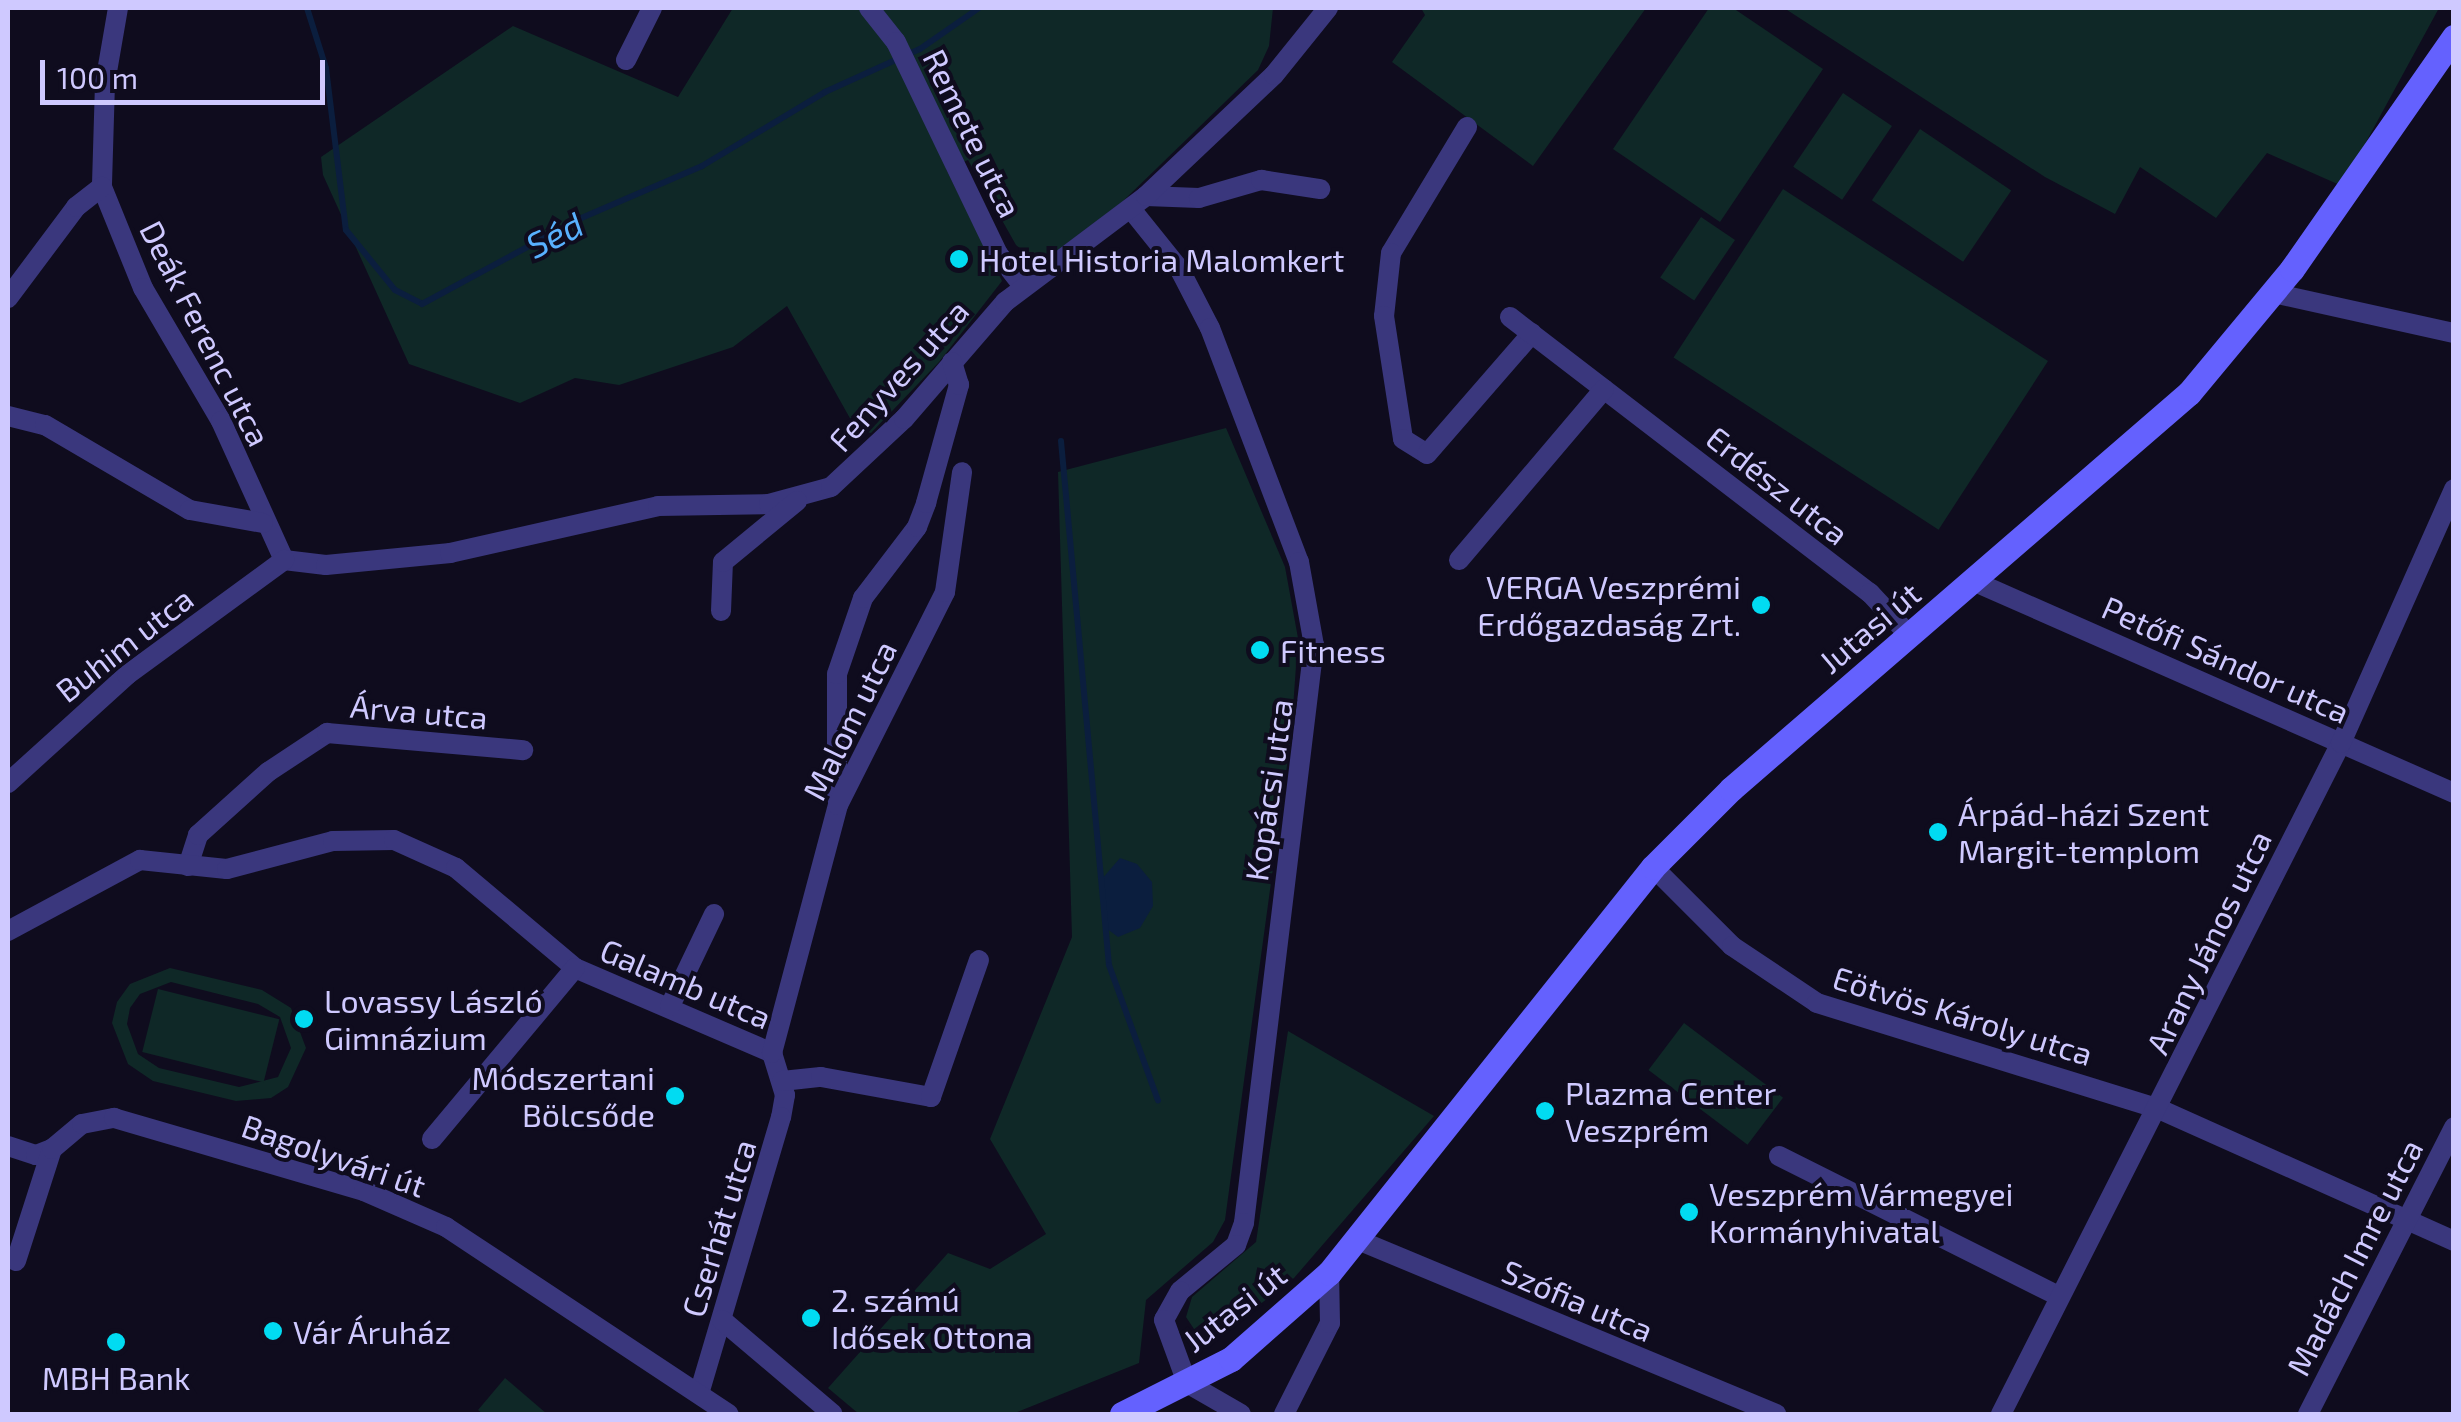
<!DOCTYPE html>
<html>
<head>
<meta charset="utf-8">
<style>
  body { margin:0 }
  #map { position:relative; width:2461px; height:1422px; overflow:hidden; background:#0f0c1e; font-family:"Exo 2",sans-serif }
  div>[style] { position:absolute }
  .green>* { inset:0; background:#0f2827; transform-origin:0 0 }
  .water>* { inset:0; background:#0b1e3e }
  .stream>* { height:6px; margin:-3px; padding:0 3px; transform-origin:3px; border-radius:3px; background:#0b1e3e }
  .street>* { height:20px; margin:-10px; padding:0 10px; transform-origin:10px; border-radius:10px; background:#3a377d }
  .secondary>* { height:25px; margin:-12.5px; padding:0 12.5px; transform-origin:12.5px; border-radius:12.5px; background:#6461fe }
  .dots>* { width:28px; height:28px; translate:-50% -50%; box-sizing:border-box; border:5px solid #0f0c1e; border-radius:50% }
  span { translate:-50% -50%; white-space:nowrap; text-align:center; line-height:1.15; -webkit-text-stroke:8px #0f0c1e; paint-order:stroke }
  .street-label { font-size:32px; color:#cfc9ff }
  .poi-label { font-size:32px; color:#cfc9ff }
  .left { translate:0 -50%; text-align:left }
  .right { translate:-100% -50%; text-align:right }
  .water-label { font-size:35px; color:#58b1fe; font-style:italic }
  .frame { position:absolute; inset:0; border:10px solid #cfc9ff; pointer-events:none }
  .scale { position:absolute; left:40px; top:60px; width:285px; height:45px; box-sizing:border-box; border:5px solid #cfc9ff; border-top:0; padding-left:12px; font-size:30px; line-height:35px; white-space:nowrap; color:#cfc9ff; -webkit-text-stroke:8px #0f0c1e; paint-order:stroke }
</style>
</head>
<body>
<div id="map">
  <div class="green">
    <i style="clip-path:polygon(733px 8px,1273px 8px,1269px 46px,1258px 70px,1122px 202px,1039px 264px,1016px 245px,968px 160px,946px 169px,1002px 281px,939px 362px,871px 433px,856px 429px,787px 306px,733px 347px,619px 385px,575px 378px,520px 403px,409px 364px,323px 175px,321px 157px,513px 26px,678px 97px)"></i>
    <i style="clip-path:polygon(1421px 8px,1646px 8px,1533px 166px,1392px 62px,1425px 15px)"></i>
    <i style="clip-path:polygon(1709px 8px,1733px 8px,1823px 69px,1720px 222px,1613px 149px)"></i>
    <i style="clip-path:polygon(1784px 8px,2439px 8px,2342px 186px,2267px 153px,2216px 218px,2140px 167px,2115px 214px,2045px 177px)"></i>
    <i style="left:1843px;top:93px;width:59px;height:89px;rotate:34deg"></i>
    <i style="left:1920px;top:129px;width:110px;height:86px;rotate:34deg"></i>
    <i style="left:1783px;top:189px;width:316px;height:201px;rotate:33deg"></i>
    <i style="left:1701px;top:217px;width:41px;height:73px;rotate:34deg"></i>
    <i style="clip-path:polygon(1226px 428px,1285px 567px,1298px 638px,1291px 736px,1225px 1220px,1213px 1242px,1146px 1300px,1139px 1363px,1012px 1414px,859px 1414px,828px 1388px,948px 1253px,990px 1269px,1046px 1234px,990px 1139px,1072px 937px,1058px 472px)"></i>
    <i style="clip-path:polygon(evenodd,170px 968px,262px 990px,291px 1008px,306px 1048px,288px 1087px,271px 1098px,236px 1101px,153px 1081px,128px 1064px,112px 1023px,117px 1002px,130px 984px,170px 968px,171px 982px,258px 1004px,280px 1017px,291px 1048px,278px 1077px,239px 1087px,159px 1068px,138px 1054px,127px 1024px,130px 1008px,140px 994px,171px 982px)"></i>
    <i style="left:158px;top:989px;width:125px;height:65px;rotate:14deg"></i>
    <i style="left:1684px;top:1023px;width:124px;height:59px;rotate:37deg"></i>
    <i style="clip-path:polygon(1288px 1031px,1434px 1116px,1294px 1278px,1214px 1340px,1198px 1335px,1186px 1317px,1192px 1297px,1256px 1242px)"></i>
    <i style="clip-path:polygon(505px 1378px,547px 1414px,483px 1414px,478px 1410px)"></i>
  </div>
  <div class="water">
    <i style="clip-path:polygon(1120px 858px,1137px 864px,1152px 882px,1153px 906px,1140px 928px,1118px 937px,1106px 928px,1101px 880px)"></i>
  </div>
  <div class="stream">
    <i style="left:307px;top:8px;width:63px;rotate:72.4deg"></i>
    <i style="left:326px;top:68px;width:163px;rotate:83deg"></i>
    <i style="left:346px;top:230px;width:77px;rotate:50.8deg"></i>
    <i style="left:395px;top:290px;width:30px;rotate:27deg"></i>
    <i style="left:422px;top:304px;width:179px;rotate:-28.4deg"></i>
    <i style="left:579px;top:219px;width:134px;rotate:-23.3deg"></i>
    <i style="left:702px;top:166px;width:144px;rotate:-31deg"></i>
    <i style="left:825px;top:92px;width:104px;rotate:-24.4deg"></i>
    <i style="left:920px;top:49px;width:72px;rotate:-34.8deg"></i>
    <i style="left:1061px;top:441px;width:526px;rotate:84.77deg"></i>
    <i style="left:1109px;top:965px;width:144px;rotate:70.1deg"></i>
  </div>
  <div class="street">
    <i style="left:118px;top:8px;width:76px;rotate:99.8deg"></i>
    <i style="left:105px;top:83px;width:104px;rotate:91.7deg"></i>
    <i style="left:102px;top:187px;width:109px;rotate:67.9deg"></i>
    <i style="left:143px;top:288px;width:154px;rotate:59.6deg"></i>
    <i style="left:221px;top:421px;width:153px;rotate:65.6deg"></i>
    <i style="left:869px;top:8px;width:43px;rotate:51.5deg"></i>
    <i style="left:896px;top:42px;width:235px;rotate:64.3deg"></i>
    <i style="left:998px;top:254px;width:41px;rotate:52deg"></i>
    <i style="left:626px;top:60px;width:58px;rotate:-63.4deg"></i>
    <i style="left:1467px;top:127px;width:147px;rotate:121.1deg"></i>
    <i style="left:1391px;top:253px;width:63px;rotate:96.3deg"></i>
    <i style="left:1384px;top:316px;width:124px;rotate:81.2deg"></i>
    <i style="left:1403px;top:439px;width:28px;rotate:32deg"></i>
    <i style="left:1427px;top:454px;width:160px;rotate:-49deg"></i>
    <i style="left:1146px;top:196px;width:53px;rotate:2.2deg"></i>
    <i style="left:1199px;top:198px;width:65px;rotate:-16.2deg"></i>
    <i style="left:1261px;top:180px;width:60px;rotate:8.7deg"></i>
    <i style="left:1131px;top:209px;width:78px;rotate:51.2deg"></i>
    <i style="left:1180px;top:270px;width:65px;rotate:62.7deg"></i>
    <i style="left:1210px;top:328px;width:250px;rotate:69.2deg"></i>
    <i style="left:1299px;top:562px;width:84px;rotate:79.8deg"></i>
    <i style="left:1314px;top:645px;width:582px;rotate:96.91deg"></i>
    <i style="left:1244px;top:1223px;width:23px;rotate:110deg"></i>
    <i style="left:1236px;top:1245px;width:72px;rotate:140.6deg"></i>
    <i style="left:1180px;top:1291px;width:33px;rotate:119deg"></i>
    <i style="left:1164px;top:1320px;width:67px;rotate:69.9deg"></i>
    <i style="left:1187px;top:1383px;width:62px;rotate:29.9deg"></i>
    <i style="left:2273px;top:293px;width:185px;rotate:12.5deg"></i>
    <i style="left:8px;top:298px;width:114px;rotate:-53.2deg"></i>
    <i style="left:76px;top:207px;width:33px;rotate:-38deg"></i>
    <i style="left:1510px;top:317px;width:454px;rotate:37.5deg"></i>
    <i style="left:1870px;top:593px;width:57px;rotate:47.1deg"></i>
    <i style="left:8px;top:416px;width:38px;rotate:14deg"></i>
    <i style="left:45px;top:425px;width:168px;rotate:30.4deg"></i>
    <i style="left:190px;top:510px;width:74px;rotate:10.1deg"></i>
    <i style="left:284px;top:560px;width:42px;rotate:6.8deg"></i>
    <i style="left:326px;top:565px;width:125px;rotate:-5.5deg"></i>
    <i style="left:450px;top:553px;width:213px;rotate:-12.7deg"></i>
    <i style="left:658px;top:506px;width:111px;rotate:-1deg"></i>
    <i style="left:769px;top:504px;width:64px;rotate:-15.3deg"></i>
    <i style="left:831px;top:487px;width:100px;rotate:-43deg"></i>
    <i style="left:904px;top:419px;width:155px;rotate:-49.2deg"></i>
    <i style="left:1005px;top:302px;width:176px;rotate:-36.9deg"></i>
    <i style="left:1146px;top:196px;width:176px;rotate:-43.4deg"></i>
    <i style="left:1274px;top:75px;width:86px;rotate:-51.1deg"></i>
    <i style="left:1459px;top:560px;width:224px;rotate:-49.7deg"></i>
    <i style="left:1973px;top:581px;width:526px;rotate:23.79deg"></i>
    <i style="left:721px;top:611px;width:49px;rotate:-87.7deg"></i>
    <i style="left:723px;top:562px;width:96px;rotate:-39.5deg"></i>
    <i style="left:8px;top:783px;width:161px;rotate:-42.2deg"></i>
    <i style="left:127px;top:675px;width:195px;rotate:-36.2deg"></i>
    <i style="left:837px;top:798px;width:124px;rotate:-90deg"></i>
    <i style="left:837px;top:674px;width:80px;rotate:-71.1deg"></i>
    <i style="left:863px;top:598px;width:89px;rotate:-52.7deg"></i>
    <i style="left:917px;top:527px;width:26px;rotate:-69deg"></i>
    <i style="left:926px;top:503px;width:123px;rotate:-74.4deg"></i>
    <i style="left:959px;top:385px;width:24px;rotate:-107deg"></i>
    <i style="left:188px;top:866px;width:33px;rotate:-72deg"></i>
    <i style="left:198px;top:835px;width:94px;rotate:-42deg"></i>
    <i style="left:268px;top:772px;width:71px;rotate:-33.5deg"></i>
    <i style="left:327px;top:733px;width:197px;rotate:5deg"></i>
    <i style="left:1653px;top:867px;width:112px;rotate:45deg"></i>
    <i style="left:1732px;top:946px;width:102px;rotate:33.8deg"></i>
    <i style="left:1817px;top:1003px;width:358px;rotate:17.2deg"></i>
    <i style="left:2159px;top:1109px;width:323px;rotate:24.1deg"></i>
    <i style="left:8px;top:931px;width:150px;rotate:-28.3deg"></i>
    <i style="left:140px;top:860px;width:87px;rotate:5.9deg"></i>
    <i style="left:227px;top:869px;width:110px;rotate:-14.8deg"></i>
    <i style="left:333px;top:841px;width:61px;rotate:-0.9deg"></i>
    <i style="left:394px;top:840px;width:68px;rotate:24.3deg"></i>
    <i style="left:456px;top:868px;width:155px;rotate:40deg"></i>
    <i style="left:575px;top:968px;width:215px;rotate:23.3deg"></i>
    <i style="left:772px;top:1053px;width:44px;rotate:72.8deg"></i>
    <i style="left:785px;top:1095px;width:22px;rotate:100deg"></i>
    <i style="left:781px;top:1117px;width:286px;rotate:106.5deg"></i>
    <i style="left:670px;top:1006px;width:102px;rotate:-64.4deg"></i>
    <i style="left:772px;top:1053px;width:257px;rotate:-75.1deg"></i>
    <i style="left:838px;top:805px;width:238px;rotate:-63.3deg"></i>
    <i style="left:945px;top:592px;width:121px;rotate:-81.9deg"></i>
    <i style="left:782px;top:1081px;width:39px;rotate:-6deg"></i>
    <i style="left:821px;top:1077px;width:112px;rotate:10.3deg"></i>
    <i style="left:931px;top:1097px;width:145px;rotate:-70.7deg"></i>
    <i style="left:432px;top:1139px;width:223px;rotate:-50.1deg"></i>
    <i style="left:8px;top:1146px;width:29px;rotate:18deg"></i>
    <i style="left:36px;top:1155px;width:17px;rotate:-21deg"></i>
    <i style="left:1779px;top:1156px;width:314px;rotate:26.6deg"></i>
    <i style="left:1358px;top:1240px;width:453px;rotate:22.6deg"></i>
    <i style="left:16px;top:1261px;width:118px;rotate:-72.2deg"></i>
    <i style="left:52px;top:1149px;width:39px;rotate:-40deg"></i>
    <i style="left:82px;top:1124px;width:33px;rotate:-11deg"></i>
    <i style="left:114px;top:1118px;width:260px;rotate:16.3deg"></i>
    <i style="left:364px;top:1191px;width:90px;rotate:23.7deg"></i>
    <i style="left:446px;top:1227px;width:339px;rotate:33.5deg"></i>
    <i style="left:722px;top:1320px;width:145px;rotate:40.3deg"></i>
    <i style="left:1284px;top:1414px;width:102px;rotate:-63.2deg"></i>
    <i style="left:1330px;top:1323px;width:50px;rotate:-91.1deg"></i>
    <i style="left:2001px;top:1414px;width:752px;rotate:-63.13deg"></i>
    <i style="left:2341px;top:743px;width:278px;rotate:-66deg"></i>
    <i style="left:2308px;top:1414px;width:322px;rotate:-63deg"></i>
  </div>
  <div class="secondary">
    <i style="left:1122px;top:1414px;width:122px;rotate:-26.8deg"></i>
    <i style="left:1231px;top:1359px;width:130px;rotate:-41.3deg"></i>
    <i style="left:1329px;top:1273px;width:519px;rotate:-51.41deg"></i>
    <i style="left:1653px;top:867px;width:110px;rotate:-45deg"></i>
    <i style="left:1731px;top:789px;width:605px;rotate:-40.85deg"></i>
    <i style="left:2189px;top:393px;width:161px;rotate:-50.3deg"></i>
    <i style="left:2292px;top:269px;width:283px;rotate:-55.1deg"></i>
  </div>
  <div class="dots">
    <i style="left:959px;top:259px;background:#01dbf2"></i>
    <i style="left:1761px;top:605px;background:#01dbf2"></i>
    <i style="left:1260px;top:650px;background:#01dbf2"></i>
    <i style="left:1938px;top:832px;background:#01dbf2"></i>
    <i style="left:304px;top:1019px;background:#01dbf2"></i>
    <i style="left:675px;top:1096px;background:#01dbf2"></i>
    <i style="left:1545px;top:1111px;background:#01dbf2"></i>
    <i style="left:1689px;top:1212px;background:#01dbf2"></i>
    <i style="left:811px;top:1318px;background:#01dbf2"></i>
    <i style="left:273px;top:1331px;background:#01dbf2"></i>
    <i style="left:116px;top:1342px;background:#01dbf2"></i>
  </div>
  <div class="street-label">
    <span style="left:973px;top:133px;rotate:64deg">Remete utca</span>
    <span style="left:206px;top:333px;rotate:63deg">Deák Ferenc utca</span>
    <span style="left:898px;top:375px;rotate:-48deg">Fenyves utca</span>
    <span style="left:1778px;top:485px;rotate:38deg">Erdész utca</span>
    <span style="left:1869px;top:627px;rotate:-40deg">Jutasi út</span>
    <span style="left:124px;top:644px;rotate:-38deg">Buhim utca</span>
    <span style="left:2226px;top:659px;rotate:24deg">Petőfi Sándor utca</span>
    <span style="left:419px;top:711px;rotate:5deg">Árva utca</span>
    <span style="left:849px;top:720px;rotate:-64deg">Malom utca</span>
    <span style="left:1268px;top:790px;rotate:-82deg">Kopácsi utca</span>
    <span style="left:2208px;top:942px;rotate:-64deg">Arany János utca</span>
    <span style="left:686px;top:983px;rotate:23deg">Galamb utca</span>
    <span style="left:1963px;top:1015px;rotate:17deg">Eötvös Károly utca</span>
    <span style="left:334px;top:1155px;rotate:19deg">Bagolyvári út</span>
    <span style="left:718px;top:1228px;rotate:-73deg">Cserhát utca</span>
    <span style="left:2354px;top:1257px;rotate:-63deg">Madách Imre utca</span>
    <span style="left:1578px;top:1300px;rotate:23deg">Szófia utca</span>
    <span style="left:1234px;top:1307px;rotate:-38deg">Jutasi út</span>
  </div>
  <div class="poi-label">
    <span class="left" style="left:979px;top:259px">Hotel Historia Malomkert</span>
    <span class="right" style="left:1741px;top:605px">VERGA Veszprémi<br>Erdőgazdaság Zrt.</span>
    <span class="left" style="left:1280px;top:650px">Fitness</span>
    <span class="left" style="left:1958px;top:832px">Árpád-házi Szent<br>Margit-templom</span>
    <span class="left" style="left:324px;top:1019px">Lovassy László<br>Gimnázium</span>
    <span class="right" style="left:655px;top:1096px">Módszertani<br>Bölcsőde</span>
    <span class="left" style="left:1565px;top:1111px">Plazma Center<br>Veszprém</span>
    <span class="left" style="left:1709px;top:1212px">Veszprém Vármegyei<br>Kormányhivatal</span>
    <span class="left" style="left:831px;top:1318px">2. számú<br>Idősek Ottona</span>
    <span class="left" style="left:293px;top:1331px">Vár Áruház</span>
    <span style="left:116px;top:1377px">MBH Bank</span>
  </div>
  <div class="water-label">
    <span style="left:554px;top:234px;rotate:-27deg">Séd</span>
  </div>
  <div class="frame"></div>
  <div class="scale">100 m</div>
</div>
</body>
</html>
